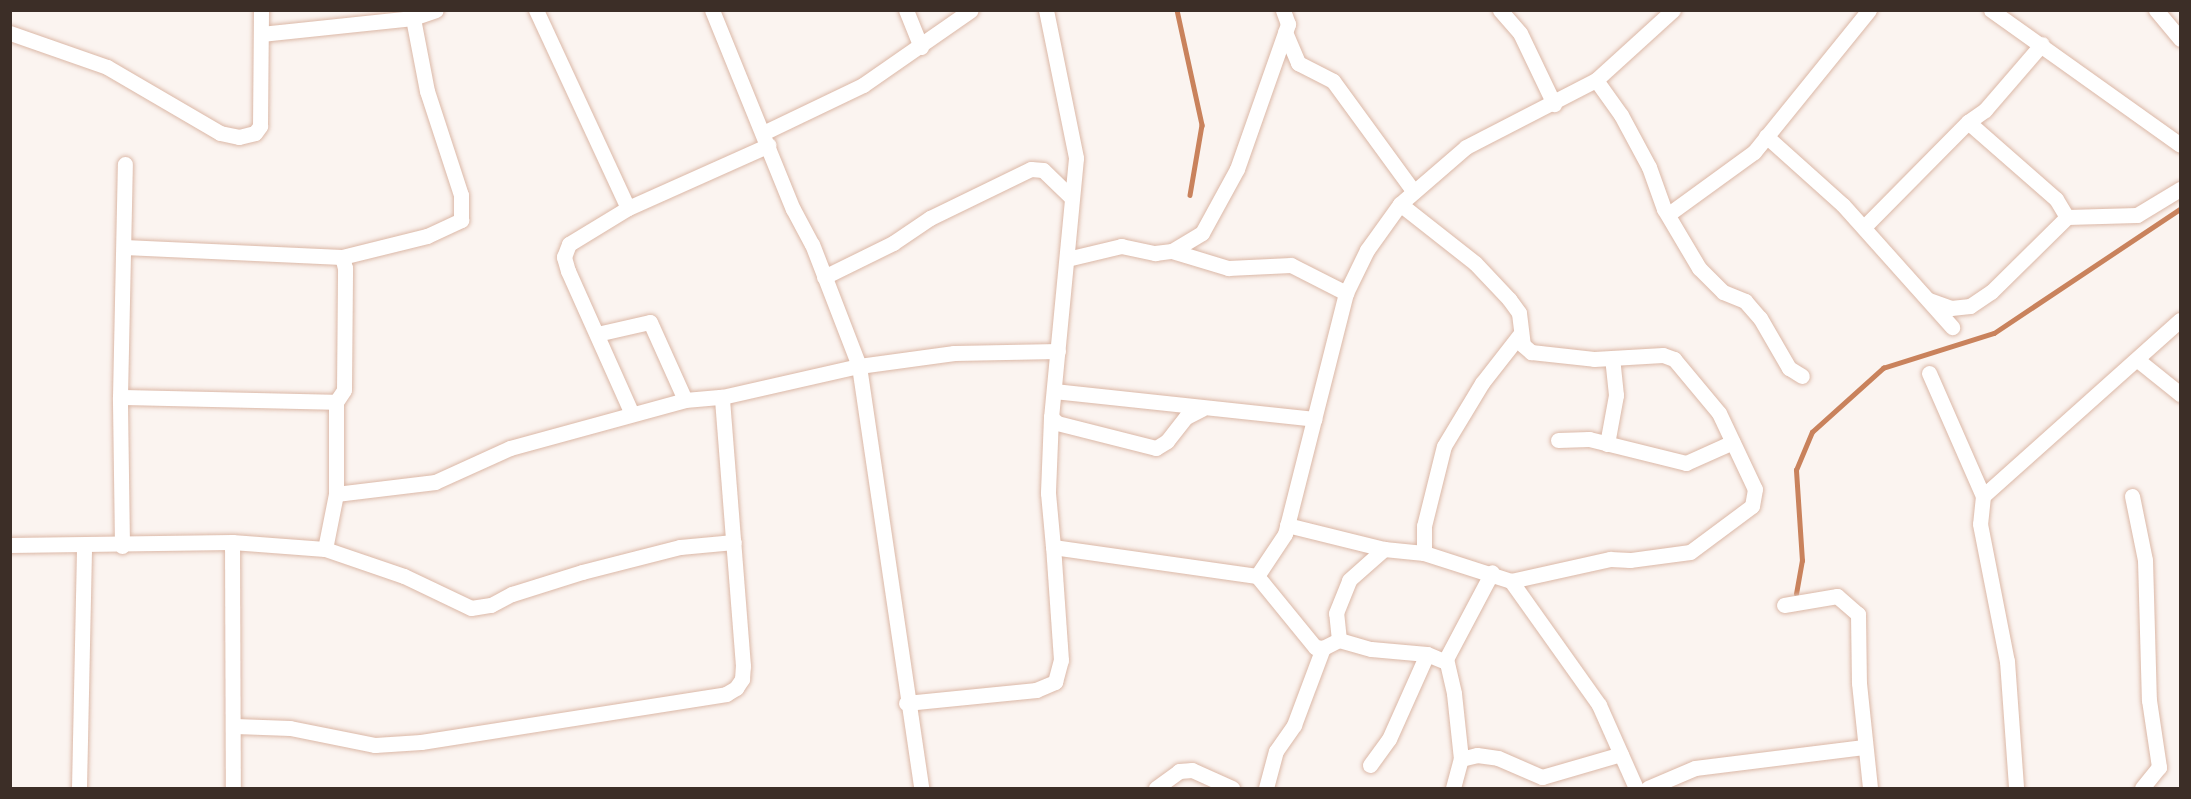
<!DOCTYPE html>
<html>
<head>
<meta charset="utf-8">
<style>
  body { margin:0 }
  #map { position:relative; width:2191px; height:799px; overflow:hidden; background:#fbf4f0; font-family:"Roboto Condensed",sans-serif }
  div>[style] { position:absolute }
  .stream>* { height:4.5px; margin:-2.25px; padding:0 2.25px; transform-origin:2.25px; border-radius:2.25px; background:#c9825c }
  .roads { filter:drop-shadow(0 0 2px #dbb8a7) drop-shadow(0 0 2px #dbb8a7) }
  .minor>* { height:15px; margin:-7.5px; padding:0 7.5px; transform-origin:7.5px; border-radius:7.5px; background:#fff }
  span { translate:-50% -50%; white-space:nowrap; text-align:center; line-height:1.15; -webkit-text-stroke:6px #fbf4f0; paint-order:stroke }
  .frame { position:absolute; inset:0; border:12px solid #3c2e27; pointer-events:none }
</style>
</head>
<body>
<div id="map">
  <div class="stream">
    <i style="left:1177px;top:10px;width:118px;rotate:77.7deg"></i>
    <i style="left:1202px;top:125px;width:71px;rotate:99.7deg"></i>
    <i style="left:1796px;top:594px;width:34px;rotate:-80deg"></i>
    <i style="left:1802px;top:561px;width:91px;rotate:-93.8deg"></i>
    <i style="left:1796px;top:470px;width:41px;rotate:-67.2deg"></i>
    <i style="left:1812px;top:432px;width:96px;rotate:-42deg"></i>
    <i style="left:1883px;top:368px;width:116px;rotate:-17.5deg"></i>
    <i style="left:1994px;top:333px;width:224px;rotate:-33.7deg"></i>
  </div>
  <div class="roads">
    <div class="minor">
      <i style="left:536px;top:10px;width:218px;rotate:65.1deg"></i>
      <i style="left:712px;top:10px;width:215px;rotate:67.9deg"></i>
      <i style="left:793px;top:209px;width:40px;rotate:62deg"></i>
      <i style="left:812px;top:244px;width:131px;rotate:68.9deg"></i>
      <i style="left:859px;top:366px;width:427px;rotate:81.6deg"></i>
      <i style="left:906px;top:10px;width:40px;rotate:68deg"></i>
      <i style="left:1046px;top:10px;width:151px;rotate:78.5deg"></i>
      <i style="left:1076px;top:158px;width:260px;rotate:95.5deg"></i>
      <i style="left:1051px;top:417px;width:76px;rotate:92.3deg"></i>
      <i style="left:1048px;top:493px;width:54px;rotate:84.7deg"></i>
      <i style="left:1500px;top:10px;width:30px;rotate:49deg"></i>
      <i style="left:1520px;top:33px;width:79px;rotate:64.4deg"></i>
      <i style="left:1991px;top:10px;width:232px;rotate:35.5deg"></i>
      <i style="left:2156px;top:10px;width:38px;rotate:50deg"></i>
      <i style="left:1285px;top:32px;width:34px;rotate:67deg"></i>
      <i style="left:1298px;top:63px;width:39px;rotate:27deg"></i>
      <i style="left:1333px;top:81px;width:137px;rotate:53.9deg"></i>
      <i style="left:10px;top:33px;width:103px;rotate:19.3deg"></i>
      <i style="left:107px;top:67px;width:131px;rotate:30.3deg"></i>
      <i style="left:220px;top:133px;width:19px;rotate:12deg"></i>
      <i style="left:239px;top:137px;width:16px;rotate:-14deg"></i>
      <i style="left:255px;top:133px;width:9px;rotate:-54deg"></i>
      <i style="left:260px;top:126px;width:116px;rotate:-89.5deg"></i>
      <i style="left:261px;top:34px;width:153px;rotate:-6deg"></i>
      <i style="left:413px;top:18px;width:24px;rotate:-19deg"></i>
      <i style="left:1596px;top:80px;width:43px;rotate:54.5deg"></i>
      <i style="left:1621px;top:115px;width:59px;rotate:61.7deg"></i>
      <i style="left:1649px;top:167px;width:45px;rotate:70.3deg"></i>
      <i style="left:1664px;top:209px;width:69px;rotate:59.3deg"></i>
      <i style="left:1699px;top:268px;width:34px;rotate:45deg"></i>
      <i style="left:1723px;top:292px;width:24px;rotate:22deg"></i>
      <i style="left:1745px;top:301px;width:23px;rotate:49deg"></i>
      <i style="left:1760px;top:318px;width:58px;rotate:59.9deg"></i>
      <i style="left:1789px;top:368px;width:15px;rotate:32deg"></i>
      <i style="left:1968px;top:122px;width:117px;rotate:41.2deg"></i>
      <i style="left:2056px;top:199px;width:21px;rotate:59deg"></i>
      <i style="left:763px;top:133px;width:111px;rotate:-25.6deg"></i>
      <i style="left:863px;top:85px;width:131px;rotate:-34.8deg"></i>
      <i style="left:1766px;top:136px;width:103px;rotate:41.9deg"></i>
      <i style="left:1843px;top:205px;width:164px;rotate:48.2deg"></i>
      <i style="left:1400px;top:204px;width:95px;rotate:38.2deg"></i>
      <i style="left:1475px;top:263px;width:50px;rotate:46.6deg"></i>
      <i style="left:1509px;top:299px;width:17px;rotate:54deg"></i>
      <i style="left:1519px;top:313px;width:32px;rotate:83deg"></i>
      <i style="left:1523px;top:345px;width:11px;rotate:41deg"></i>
      <i style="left:1531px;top:352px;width:63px;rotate:6.3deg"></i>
      <i style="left:1594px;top:359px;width:69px;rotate:-3.3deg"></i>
      <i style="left:1663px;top:355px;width:12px;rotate:20deg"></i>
      <i style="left:1674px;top:359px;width:70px;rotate:50.2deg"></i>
      <i style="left:1719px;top:413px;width:84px;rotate:64.7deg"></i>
      <i style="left:1755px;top:489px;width:17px;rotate:100deg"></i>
      <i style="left:1752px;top:506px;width:77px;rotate:143.4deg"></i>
      <i style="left:1690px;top:552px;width:61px;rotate:172.4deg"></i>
      <i style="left:1630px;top:560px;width:20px;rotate:-177deg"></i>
      <i style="left:1610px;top:559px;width:101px;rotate:167.5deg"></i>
      <i style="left:1670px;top:213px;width:104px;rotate:-36deg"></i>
      <i style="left:1754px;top:152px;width:183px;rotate:-51deg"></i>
      <i style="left:1864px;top:227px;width:148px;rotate:-45.3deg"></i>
      <i style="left:1968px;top:122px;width:21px;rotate:-35deg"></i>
      <i style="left:1985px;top:110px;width:87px;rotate:-49.2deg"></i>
      <i style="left:124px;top:247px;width:218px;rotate:2.6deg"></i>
      <i style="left:342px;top:257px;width:88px;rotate:-13.9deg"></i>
      <i style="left:427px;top:236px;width:38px;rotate:-25deg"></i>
      <i style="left:461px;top:220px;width:25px;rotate:-90deg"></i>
      <i style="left:461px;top:195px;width:109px;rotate:-108.1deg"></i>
      <i style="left:427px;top:91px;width:74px;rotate:-100.9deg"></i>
      <i style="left:1172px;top:251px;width:35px;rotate:-31deg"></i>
      <i style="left:1202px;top:233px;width:73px;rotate:-61.3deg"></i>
      <i style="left:1237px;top:169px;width:154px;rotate:-70.6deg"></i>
      <i style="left:1288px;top:24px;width:15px;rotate:-110deg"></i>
      <i style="left:1067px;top:259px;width:56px;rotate:-13.5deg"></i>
      <i style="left:1121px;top:246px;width:35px;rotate:12deg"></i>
      <i style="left:1155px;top:253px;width:17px;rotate:-7deg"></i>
      <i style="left:1172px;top:251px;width:59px;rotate:16.9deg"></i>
      <i style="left:1228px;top:268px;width:63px;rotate:-2.7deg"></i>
      <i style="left:1291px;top:265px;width:62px;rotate:27deg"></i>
      <i style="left:824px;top:277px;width:77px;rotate:-26.2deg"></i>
      <i style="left:893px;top:243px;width:45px;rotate:-34deg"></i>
      <i style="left:930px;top:218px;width:112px;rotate:-25.9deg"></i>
      <i style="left:1031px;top:169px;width:12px;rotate:5deg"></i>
      <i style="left:1043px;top:170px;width:40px;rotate:44deg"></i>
      <i style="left:1929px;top:300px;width:23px;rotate:20deg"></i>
      <i style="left:1951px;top:308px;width:19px;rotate:-6deg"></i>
      <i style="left:1970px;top:306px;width:25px;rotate:-34deg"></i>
      <i style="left:1991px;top:292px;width:107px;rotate:-44.6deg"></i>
      <i style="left:2067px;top:217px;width:70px;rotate:-1.6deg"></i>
      <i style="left:2137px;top:215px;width:50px;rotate:-31.2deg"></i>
      <i style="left:597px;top:334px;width:54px;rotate:-12.8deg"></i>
      <i style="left:650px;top:322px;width:85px;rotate:65.8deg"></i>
      <i style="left:2139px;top:361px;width:53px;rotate:38.8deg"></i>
      <i style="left:1929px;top:373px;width:134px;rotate:66.3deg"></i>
      <i style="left:1983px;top:496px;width:28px;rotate:96deg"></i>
      <i style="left:1980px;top:524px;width:140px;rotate:78.9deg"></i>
      <i style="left:2007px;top:661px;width:127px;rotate:85.9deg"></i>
      <i style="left:1054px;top:391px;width:262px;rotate:6.1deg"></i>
      <i style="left:120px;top:397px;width:216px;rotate:1.3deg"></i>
      <i style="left:632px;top:414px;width:157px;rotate:-114.1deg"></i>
      <i style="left:568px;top:271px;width:15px;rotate:-106deg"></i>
      <i style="left:564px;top:257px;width:14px;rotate:-69deg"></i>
      <i style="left:569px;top:244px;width:69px;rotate:-31.4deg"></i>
      <i style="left:628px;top:208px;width:154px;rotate:-24.1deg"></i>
      <i style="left:1051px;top:417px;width:8px;rotate:45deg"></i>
      <i style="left:1057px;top:423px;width:102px;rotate:14.2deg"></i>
      <i style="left:1156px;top:448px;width:13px;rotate:-32deg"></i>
      <i style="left:1167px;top:441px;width:31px;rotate:-52deg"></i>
      <i style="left:1186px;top:417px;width:18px;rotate:-27deg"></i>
      <i style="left:1558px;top:440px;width:31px;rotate:-2deg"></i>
      <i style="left:1589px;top:439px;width:100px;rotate:13.9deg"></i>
      <i style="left:1686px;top:463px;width:51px;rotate:-24.1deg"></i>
      <i style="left:1607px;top:444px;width:50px;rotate:-79.6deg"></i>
      <i style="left:1616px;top:395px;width:37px;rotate:-96deg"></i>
      <i style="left:336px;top:494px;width:100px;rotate:-6.9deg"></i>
      <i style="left:435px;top:482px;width:82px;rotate:-24.4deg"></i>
      <i style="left:510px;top:448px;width:181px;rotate:-15.3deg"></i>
      <i style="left:685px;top:400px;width:37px;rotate:-5deg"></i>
      <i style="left:722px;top:397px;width:140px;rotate:-12.8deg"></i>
      <i style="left:859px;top:366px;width:96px;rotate:-7.8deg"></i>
      <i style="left:954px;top:353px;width:104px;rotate:-1.1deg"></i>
      <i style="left:1983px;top:496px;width:264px;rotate:-41.8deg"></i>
      <i style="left:2132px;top:496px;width:65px;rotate:78.5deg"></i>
      <i style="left:2145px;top:560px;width:140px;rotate:88.4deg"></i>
      <i style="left:2149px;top:700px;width:68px;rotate:81.5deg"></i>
      <i style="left:2159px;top:767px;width:27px;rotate:129deg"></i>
      <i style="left:1287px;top:525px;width:100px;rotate:13.9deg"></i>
      <i style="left:1384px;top:549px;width:40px;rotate:5.7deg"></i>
      <i style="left:1424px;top:553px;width:91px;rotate:17.8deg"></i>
      <i style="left:1511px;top:581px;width:152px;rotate:54.6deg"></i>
      <i style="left:1599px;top:705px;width:91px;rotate:66deg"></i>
      <i style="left:232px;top:542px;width:246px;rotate:89.8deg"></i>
      <i style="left:10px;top:545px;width:222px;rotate:-0.8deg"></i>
      <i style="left:232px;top:542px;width:93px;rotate:4.3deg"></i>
      <i style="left:325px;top:549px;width:83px;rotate:18.9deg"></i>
      <i style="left:404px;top:576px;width:74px;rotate:25.5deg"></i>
      <i style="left:471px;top:608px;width:20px;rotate:-9deg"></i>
      <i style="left:491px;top:605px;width:24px;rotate:-28deg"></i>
      <i style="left:512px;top:594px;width:73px;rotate:-17.4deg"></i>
      <i style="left:582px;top:572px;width:101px;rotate:-14.3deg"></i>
      <i style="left:680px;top:547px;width:54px;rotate:-5.3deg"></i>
      <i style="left:122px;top:546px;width:149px;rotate:-90.8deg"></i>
      <i style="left:120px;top:397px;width:233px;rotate:-88.8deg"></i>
      <i style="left:325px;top:549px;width:56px;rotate:-78.7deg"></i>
      <i style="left:336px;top:494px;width:92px;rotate:-90deg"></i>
      <i style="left:336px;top:402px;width:14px;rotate:-56deg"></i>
      <i style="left:344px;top:390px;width:122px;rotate:-89.5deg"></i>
      <i style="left:345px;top:268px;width:11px;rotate:-105deg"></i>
      <i style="left:1424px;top:553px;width:27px;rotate:-90deg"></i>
      <i style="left:1424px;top:526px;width:82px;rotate:-76deg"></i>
      <i style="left:1444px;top:446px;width:74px;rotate:-58.9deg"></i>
      <i style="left:1482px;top:383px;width:63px;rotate:-52deg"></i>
      <i style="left:1257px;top:576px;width:92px;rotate:50.8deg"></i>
      <i style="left:1315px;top:647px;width:8px;rotate:7deg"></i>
      <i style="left:1323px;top:648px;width:18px;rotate:-27deg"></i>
      <i style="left:1339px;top:640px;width:33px;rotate:16deg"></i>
      <i style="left:1371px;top:649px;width:56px;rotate:5.1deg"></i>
      <i style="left:1427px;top:654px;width:21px;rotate:23deg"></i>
      <i style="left:1784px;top:605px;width:54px;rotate:-9.6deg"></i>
      <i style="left:1837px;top:596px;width:28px;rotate:41deg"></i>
      <i style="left:1858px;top:614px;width:69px;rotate:89.2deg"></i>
      <i style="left:1859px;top:683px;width:106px;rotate:84deg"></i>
      <i style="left:1339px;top:640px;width:27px;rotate:-96deg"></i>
      <i style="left:1336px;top:613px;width:35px;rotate:-68deg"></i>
      <i style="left:1349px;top:580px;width:47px;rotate:-41.5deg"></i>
      <i style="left:906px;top:703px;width:131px;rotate:-5.7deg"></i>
      <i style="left:1036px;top:690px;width:21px;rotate:-23deg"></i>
      <i style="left:1055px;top:682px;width:23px;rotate:-75deg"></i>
      <i style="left:1061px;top:660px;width:113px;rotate:-94deg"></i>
      <i style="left:1053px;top:547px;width:206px;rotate:8.1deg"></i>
      <i style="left:1257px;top:576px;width:50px;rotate:-56.3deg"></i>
      <i style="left:1285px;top:534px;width:249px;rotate:-75.8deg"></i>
      <i style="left:1346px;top:293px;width:48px;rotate:-64deg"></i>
      <i style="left:1367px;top:250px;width:57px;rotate:-54.3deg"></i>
      <i style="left:1400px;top:204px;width:87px;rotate:-40.8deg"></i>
      <i style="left:1466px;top:147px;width:146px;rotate:-27.3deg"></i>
      <i style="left:1596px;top:80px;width:104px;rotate:-42.3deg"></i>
      <i style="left:235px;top:726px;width:55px;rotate:2.1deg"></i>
      <i style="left:290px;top:728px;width:87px;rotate:11.3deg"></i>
      <i style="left:375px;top:745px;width:46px;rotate:-3.7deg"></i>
      <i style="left:421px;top:742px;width:309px;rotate:-8.9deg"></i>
      <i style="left:726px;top:694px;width:12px;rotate:-31deg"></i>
      <i style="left:736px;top:688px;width:11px;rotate:-56deg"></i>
      <i style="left:742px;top:679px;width:13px;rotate:-86deg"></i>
      <i style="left:743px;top:666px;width:270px;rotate:-94.5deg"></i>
      <i style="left:1461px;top:759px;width:16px;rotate:-14deg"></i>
      <i style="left:1477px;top:755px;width:21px;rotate:8deg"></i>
      <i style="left:1498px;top:758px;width:48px;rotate:23.4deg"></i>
      <i style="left:1542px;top:777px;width:82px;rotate:-16.2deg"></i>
      <i style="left:1370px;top:765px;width:32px;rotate:-54deg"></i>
      <i style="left:1389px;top:739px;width:93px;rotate:-65.9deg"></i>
      <i style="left:79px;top:788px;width:242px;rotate:-88.8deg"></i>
      <i style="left:1156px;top:788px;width:29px;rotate:-36deg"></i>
      <i style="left:1179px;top:771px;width:13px;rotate:-4deg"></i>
      <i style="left:1192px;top:770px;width:44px;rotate:24.2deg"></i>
      <i style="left:1266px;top:788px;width:38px;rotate:-75deg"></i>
      <i style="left:1276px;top:751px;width:32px;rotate:-55deg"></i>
      <i style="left:1294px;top:725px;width:82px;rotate:-69.4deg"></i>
      <i style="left:1453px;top:788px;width:30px;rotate:-75deg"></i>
      <i style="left:1461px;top:759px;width:66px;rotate:-96.1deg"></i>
      <i style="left:1454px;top:693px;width:35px;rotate:-103deg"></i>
      <i style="left:1446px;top:659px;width:98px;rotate:-62.1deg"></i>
      <i style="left:1648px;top:788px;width:51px;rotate:-23.1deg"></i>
      <i style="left:1695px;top:768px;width:170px;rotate:-7.1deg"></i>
    </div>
  </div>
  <div class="frame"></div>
</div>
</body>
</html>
